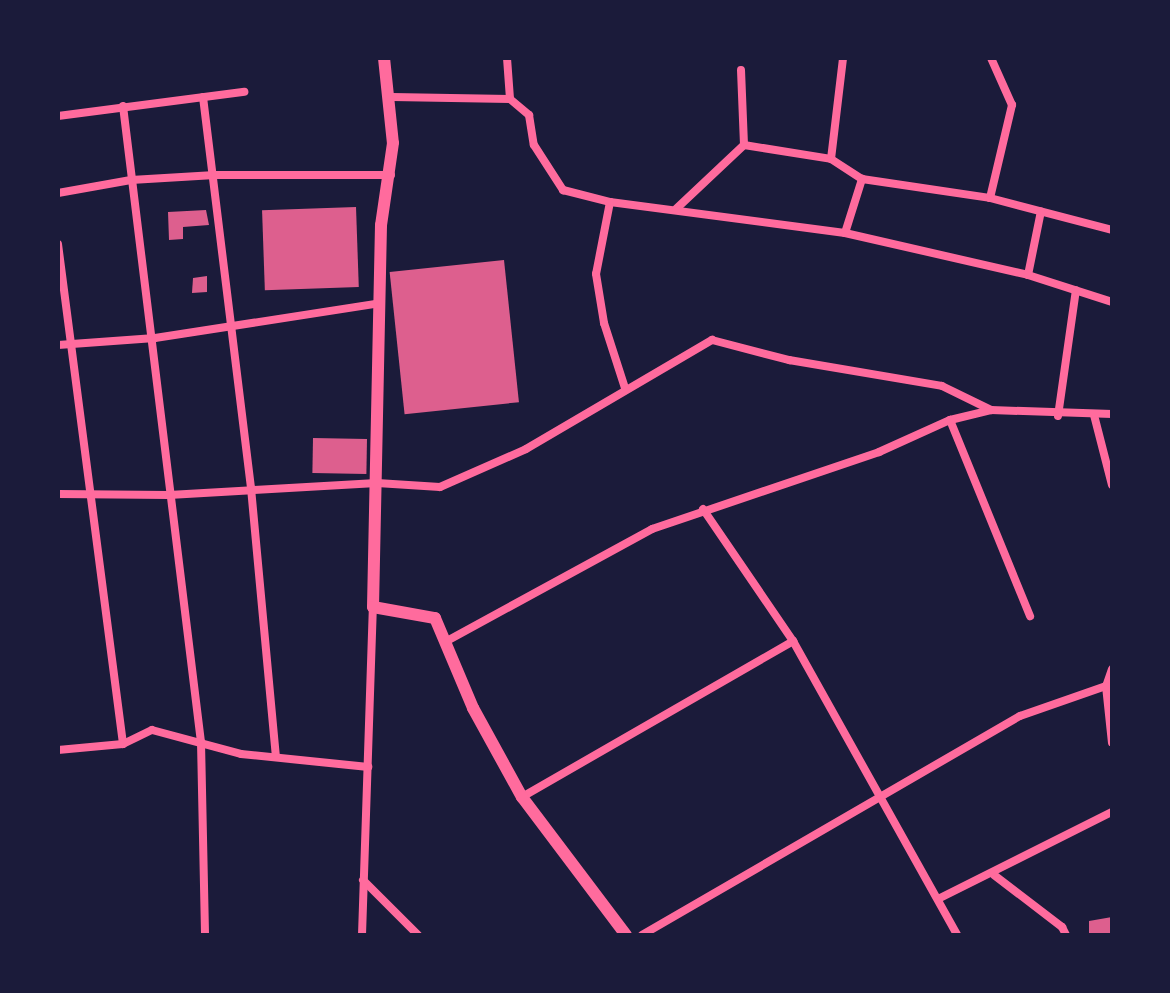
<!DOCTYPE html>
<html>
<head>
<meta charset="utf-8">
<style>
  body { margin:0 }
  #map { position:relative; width:1170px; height:993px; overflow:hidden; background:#1b1b3a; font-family:Cabin,sans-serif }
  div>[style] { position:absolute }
  .building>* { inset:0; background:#dd5f8e; transform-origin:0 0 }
  .minor>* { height:8px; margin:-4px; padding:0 4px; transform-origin:4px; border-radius:4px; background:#ff6b9d }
  .tertiary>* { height:12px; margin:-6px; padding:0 6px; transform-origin:6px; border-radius:6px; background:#ff6b9d }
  span { translate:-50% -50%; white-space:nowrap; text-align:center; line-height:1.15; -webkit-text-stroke:8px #1b1b3a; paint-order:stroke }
  .frame { position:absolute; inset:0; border:60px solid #1b1b3a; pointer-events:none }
</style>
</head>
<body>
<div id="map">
  <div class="building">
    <i style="left:356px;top:207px;width:80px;height:94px;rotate:88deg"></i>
    <i style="clip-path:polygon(206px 210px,209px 225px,183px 227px,183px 239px,169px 240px,168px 212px)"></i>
    <i style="left:504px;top:260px;width:143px;height:115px;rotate:84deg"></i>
    <i style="clip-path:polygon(207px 276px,207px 292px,192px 293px,193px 278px)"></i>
    <i style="left:313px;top:438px;width:54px;height:35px;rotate:1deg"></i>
    <i style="clip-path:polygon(1112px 917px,1112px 935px,1089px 935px,1089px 921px)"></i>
  </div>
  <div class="minor">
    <i style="left:507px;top:58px;width:41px;rotate:85.8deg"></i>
    <i style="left:741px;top:70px;width:75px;rotate:87.7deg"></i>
    <i style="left:203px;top:97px;width:394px;rotate:83deg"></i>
    <i style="left:251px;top:488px;width:269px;rotate:84.7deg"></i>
    <i style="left:392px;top:97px;width:118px;rotate:1deg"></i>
    <i style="left:510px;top:99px;width:25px;rotate:40deg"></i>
    <i style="left:529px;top:115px;width:30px;rotate:81deg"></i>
    <i style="left:534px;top:145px;width:54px;rotate:57.2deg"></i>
    <i style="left:563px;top:190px;width:49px;rotate:14.3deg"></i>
    <i style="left:610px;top:202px;width:237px;rotate:7.5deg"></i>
    <i style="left:845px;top:233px;width:188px;rotate:12.9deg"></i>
    <i style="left:1028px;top:275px;width:88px;rotate:17.8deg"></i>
    <i style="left:123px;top:106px;width:641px;rotate:83.01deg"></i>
    <i style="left:201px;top:742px;width:193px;rotate:88.8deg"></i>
    <i style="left:58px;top:116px;width:188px;rotate:-7.4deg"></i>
    <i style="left:831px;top:159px;width:102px;rotate:-83.2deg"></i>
    <i style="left:58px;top:193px;width:74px;rotate:-10.1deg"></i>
    <i style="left:131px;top:180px;width:84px;rotate:-3.4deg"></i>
    <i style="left:215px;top:175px;width:176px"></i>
    <i style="left:990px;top:198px;width:96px;rotate:-76.7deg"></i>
    <i style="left:1012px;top:105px;width:51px;rotate:-114.1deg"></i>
    <i style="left:610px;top:202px;width:73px;rotate:101deg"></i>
    <i style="left:596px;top:274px;width:50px;rotate:80.7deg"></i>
    <i style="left:604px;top:323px;width:68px;rotate:72.1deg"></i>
    <i style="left:676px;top:209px;width:93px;rotate:-43.3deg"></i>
    <i style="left:744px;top:145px;width:88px;rotate:9.1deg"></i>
    <i style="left:831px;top:159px;width:37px;rotate:33deg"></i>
    <i style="left:862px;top:179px;width:129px;rotate:8.4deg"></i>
    <i style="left:990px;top:198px;width:126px;rotate:14.7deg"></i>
    <i style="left:845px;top:233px;width:57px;rotate:-72.5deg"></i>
    <i style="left:58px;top:244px;width:504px;rotate:82.59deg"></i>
    <i style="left:1028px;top:275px;width:65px;rotate:-78.5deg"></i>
    <i style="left:58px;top:345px;width:97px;rotate:-4.1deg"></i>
    <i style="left:155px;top:338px;width:228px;rotate:-8.8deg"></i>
    <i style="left:1094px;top:415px;width:72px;rotate:75.6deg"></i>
    <i style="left:1058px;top:416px;width:127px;rotate:-81.9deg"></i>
    <i style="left:950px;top:420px;width:212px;rotate:67.8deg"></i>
    <i style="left:58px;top:494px;width:111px;rotate:0.5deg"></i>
    <i style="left:169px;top:495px;width:208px;rotate:-3.3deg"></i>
    <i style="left:377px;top:483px;width:63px;rotate:3.6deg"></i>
    <i style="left:440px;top:487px;width:94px;rotate:-23.8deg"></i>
    <i style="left:526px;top:449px;width:216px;rotate:-30.4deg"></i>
    <i style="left:712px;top:340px;width:80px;rotate:14.6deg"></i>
    <i style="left:789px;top:360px;width:155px;rotate:9.6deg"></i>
    <i style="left:942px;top:386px;width:55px;rotate:26.1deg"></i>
    <i style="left:703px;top:509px;width:160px;rotate:55.7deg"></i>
    <i style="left:793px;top:641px;width:337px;rotate:60.8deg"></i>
    <i style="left:445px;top:642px;width:236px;rotate:-28.6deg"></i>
    <i style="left:652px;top:529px;width:240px;rotate:-18.7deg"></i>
    <i style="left:879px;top:452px;width:78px;rotate:-24.3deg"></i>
    <i style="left:950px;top:420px;width:42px;rotate:-13.7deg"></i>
    <i style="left:991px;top:410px;width:121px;rotate:1.9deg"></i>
    <i style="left:1112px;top:669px;width:18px;rotate:109deg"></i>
    <i style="left:1106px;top:686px;width:57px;rotate:84deg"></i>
    <i style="left:58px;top:750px;width:65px;rotate:-5.3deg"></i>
    <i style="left:123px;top:744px;width:32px;rotate:-26deg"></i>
    <i style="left:152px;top:730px;width:92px;rotate:15.1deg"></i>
    <i style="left:241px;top:754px;width:128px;rotate:5.8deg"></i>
    <i style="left:522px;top:797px;width:313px;rotate:-29.9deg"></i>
    <i style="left:994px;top:875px;width:86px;rotate:37.4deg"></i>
    <i style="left:1062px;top:927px;width:9px;rotate:63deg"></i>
    <i style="left:363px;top:880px;width:78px;rotate:45deg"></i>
    <i style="left:940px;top:898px;width:192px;rotate:-26.6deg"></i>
    <i style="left:362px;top:935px;width:328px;rotate:-88.1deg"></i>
    <i style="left:642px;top:935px;width:437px;rotate:-30.1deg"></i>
    <i style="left:1020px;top:716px;width:91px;rotate:-19.2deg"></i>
  </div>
  <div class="tertiary">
    <i style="left:384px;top:58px;width:85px;rotate:84deg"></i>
    <i style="left:393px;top:143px;width:83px;rotate:98.3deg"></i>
    <i style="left:381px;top:225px;width:382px;rotate:91.2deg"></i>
    <i style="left:373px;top:607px;width:63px;rotate:10.1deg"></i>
    <i style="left:435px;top:618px;width:98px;rotate:67.1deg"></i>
    <i style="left:473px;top:708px;width:102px;rotate:61.2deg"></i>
    <i style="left:522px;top:797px;width:173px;rotate:53deg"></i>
  </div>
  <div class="frame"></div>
</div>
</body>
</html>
